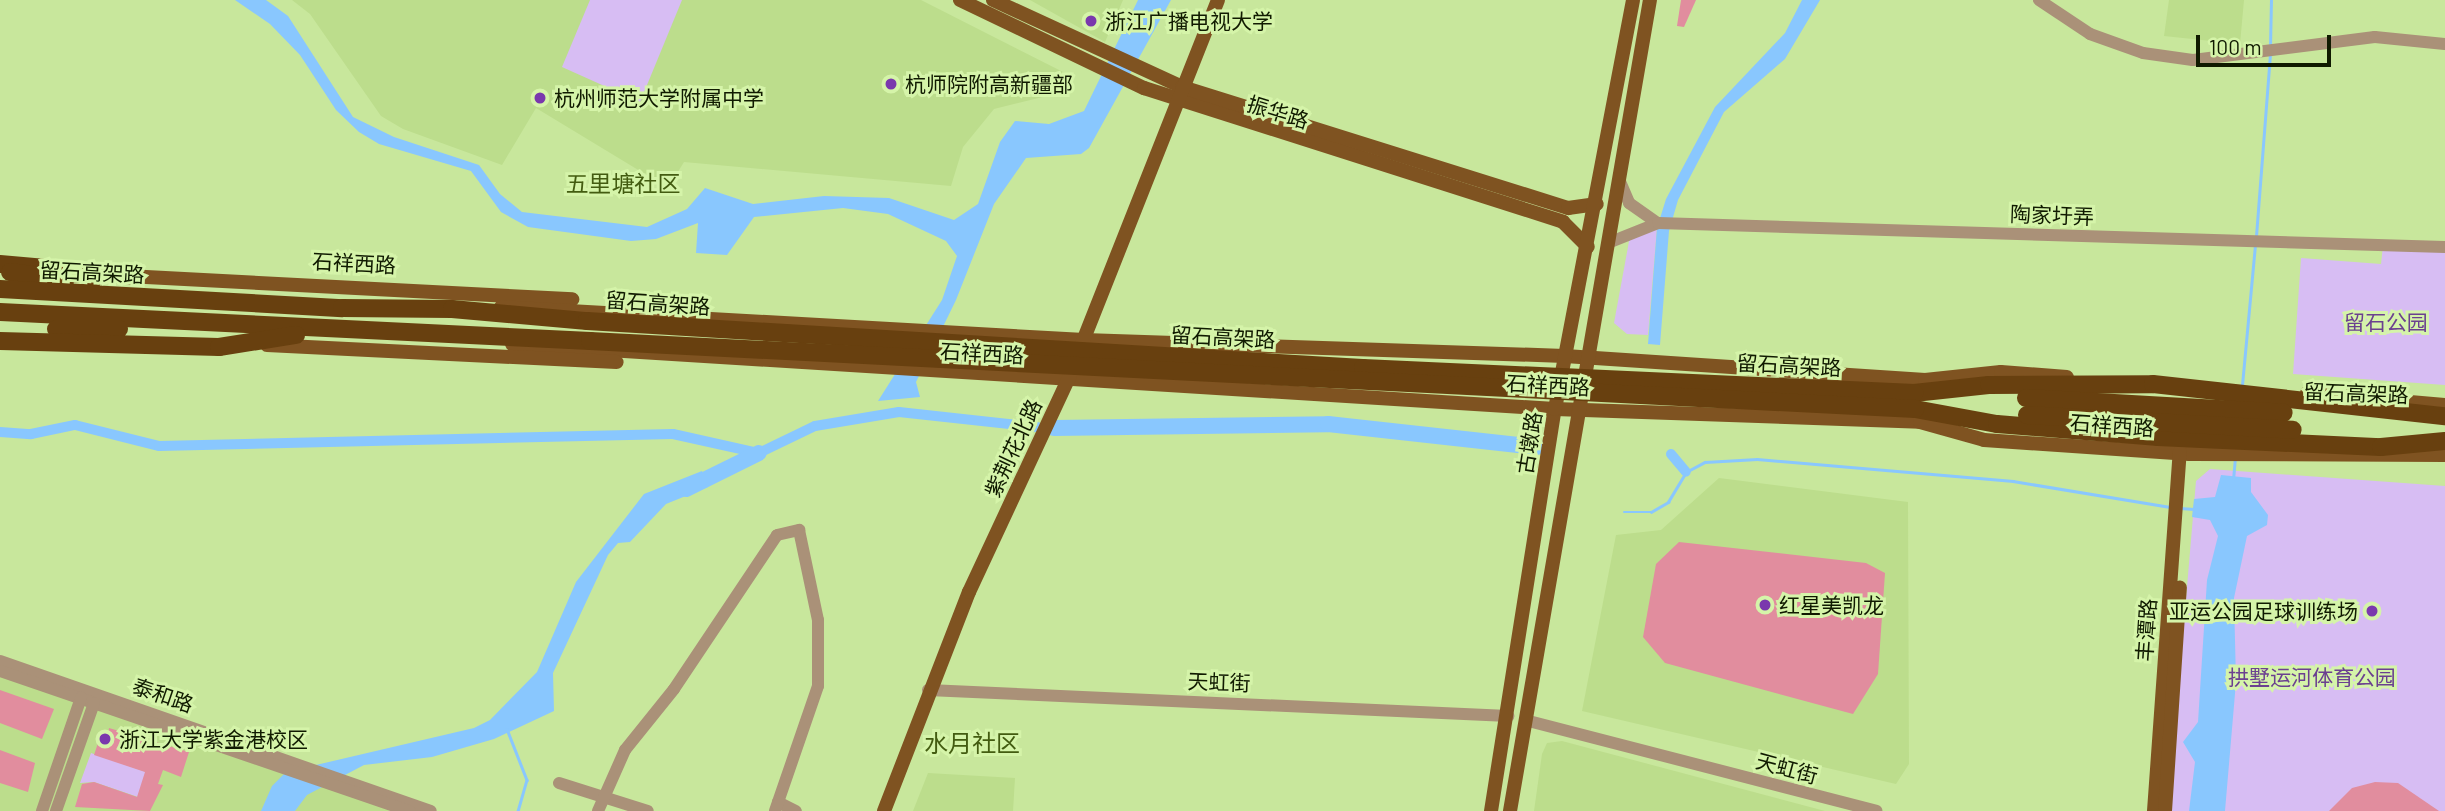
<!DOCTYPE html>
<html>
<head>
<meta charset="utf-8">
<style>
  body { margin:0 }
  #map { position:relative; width:2445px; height:811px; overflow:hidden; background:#c8e79c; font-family:Barlow,"Noto Sans SC",sans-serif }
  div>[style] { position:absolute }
  .built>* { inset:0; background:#bcdd8c }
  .green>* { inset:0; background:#d7bdf3 }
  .water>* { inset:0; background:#89c7fe }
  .stream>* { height:2.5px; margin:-1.25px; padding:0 1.25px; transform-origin:1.25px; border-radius:1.25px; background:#89c7fe }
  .canal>* { height:10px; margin:-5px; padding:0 5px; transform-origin:5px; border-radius:5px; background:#89c7fe }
  .river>* { height:16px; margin:-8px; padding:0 8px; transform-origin:8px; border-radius:8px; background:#89c7fe }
  .building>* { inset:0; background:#e18d9e }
  .minor>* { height:12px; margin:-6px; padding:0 6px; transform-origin:6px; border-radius:6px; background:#aa9178 }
  .major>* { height:14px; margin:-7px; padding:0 7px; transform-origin:7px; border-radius:7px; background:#7f5321 }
  .highway>* { height:18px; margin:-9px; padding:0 9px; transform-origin:9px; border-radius:9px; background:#68400f }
  .highway-bridge>* { height:18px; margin:-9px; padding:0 9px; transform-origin:9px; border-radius:9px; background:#68400f }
  .dots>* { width:19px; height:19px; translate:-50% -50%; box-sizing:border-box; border:4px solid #d5f4a9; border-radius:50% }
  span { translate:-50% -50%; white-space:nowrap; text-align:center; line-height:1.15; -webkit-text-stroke:6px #d5f4a9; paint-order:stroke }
  .poi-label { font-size:21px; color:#101a00 }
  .left { translate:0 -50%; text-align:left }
  .right { translate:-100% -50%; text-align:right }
  .street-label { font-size:21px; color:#101a00 }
  .park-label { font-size:21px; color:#6b4090 }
  .neighbourhood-label { font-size:23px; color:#435c11 }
  .quarter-label { font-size:24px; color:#435c11 }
  .scale { position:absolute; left:2196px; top:35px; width:135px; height:32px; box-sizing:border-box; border:4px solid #101a00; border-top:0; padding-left:9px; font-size:21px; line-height:24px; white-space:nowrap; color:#101a00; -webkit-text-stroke:5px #d5f4a9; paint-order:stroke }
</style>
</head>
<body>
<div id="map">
  <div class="built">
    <i style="clip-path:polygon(292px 0,921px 0,1069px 75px,1059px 93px,994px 109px,963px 147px,951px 186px,684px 162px,668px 188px,536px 108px,502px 165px,403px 129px,381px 116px,310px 14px)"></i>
    <i style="clip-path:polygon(1030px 0,1123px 0,1105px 42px)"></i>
    <i style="clip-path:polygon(2169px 0,2244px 0,2240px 44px,2164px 36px)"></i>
    <i style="clip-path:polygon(1719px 478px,1908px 502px,1909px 764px,1896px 784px,1582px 711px,1616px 535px,1661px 530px)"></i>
    <i style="clip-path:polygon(0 667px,419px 811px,0 811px)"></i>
    <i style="clip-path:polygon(1562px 741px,1825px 811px,1534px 811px,1542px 754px,1547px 743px)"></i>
    <i style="clip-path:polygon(928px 773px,1015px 778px,1013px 811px,913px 811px)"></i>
  </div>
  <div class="green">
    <i style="clip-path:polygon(590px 0,682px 0,640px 102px,562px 67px)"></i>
    <i style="clip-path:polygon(1657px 228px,1648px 335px,1627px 334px,1614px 323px,1630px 236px)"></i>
    <i style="clip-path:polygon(2383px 246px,2445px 247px,2445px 385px,2293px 374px,2301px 258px,2381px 264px)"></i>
    <i style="clip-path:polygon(2210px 469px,2445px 486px,2445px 811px,2168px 811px,2196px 481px)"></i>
    <i style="clip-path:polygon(91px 753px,149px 773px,141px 798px,94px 782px,80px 783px)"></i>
  </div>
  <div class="water">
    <i style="clip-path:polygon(235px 0,266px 0,288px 16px,353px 117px,394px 137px,479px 165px,500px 194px,522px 212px,647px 227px,687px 209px,705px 188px,753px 204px,824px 196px,889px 198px,954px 220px,978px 204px,1000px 142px,1015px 121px,1049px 124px,1084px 111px,1138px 0,1171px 0,1089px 148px,1081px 154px,1026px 158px,994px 204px,956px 300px,916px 382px,920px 397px,878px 401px,942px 300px,957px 256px,946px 241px,888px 214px,843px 208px,754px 217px,727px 255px,696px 253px,698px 223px,656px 239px,631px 241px,528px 227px,501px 212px,471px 171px,379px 144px,359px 132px,336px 110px,300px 55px,270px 24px)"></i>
    <i style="clip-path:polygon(1802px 0,1820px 0,1785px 59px,1724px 112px,1678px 200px,1669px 231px,1660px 345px,1648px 344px,1657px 228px,1666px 199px,1715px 107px,1785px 33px)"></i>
    <i style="clip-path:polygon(702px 471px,708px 487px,666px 504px,630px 542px,618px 543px,608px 555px,553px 673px,554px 711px,494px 739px,432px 757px,364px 765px,307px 795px,295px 811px,261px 811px,272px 786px,286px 772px,474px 728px,490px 720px,537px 672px,576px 582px,644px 494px)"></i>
    <i style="clip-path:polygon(2221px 475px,2251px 478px,2251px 492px,2268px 515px,2267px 525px,2247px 536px,2234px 598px,2236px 682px,2225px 811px,2189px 811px,2195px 762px,2183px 742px,2198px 722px,2207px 580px,2218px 536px,2210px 520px,2192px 517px,2194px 499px,2215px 497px)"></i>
  </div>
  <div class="stream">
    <i style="left:2270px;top:47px;width:47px;rotate:-88.8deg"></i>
    <i style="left:2256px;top:236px;width:183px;rotate:-85.6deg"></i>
    <i style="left:2242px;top:385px;width:140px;rotate:-84.7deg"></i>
    <i style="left:2233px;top:480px;width:22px;rotate:-85deg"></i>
    <i style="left:2180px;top:508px;width:14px;rotate:4deg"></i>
    <i style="left:1624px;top:512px;width:27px"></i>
    <i style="left:1651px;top:512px;width:20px;rotate:-30deg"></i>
    <i style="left:1668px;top:502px;width:35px;rotate:-59deg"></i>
    <i style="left:1686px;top:472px;width:21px;rotate:-28deg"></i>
    <i style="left:1705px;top:462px;width:52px;rotate:-3.3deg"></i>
    <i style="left:1757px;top:459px;width:257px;rotate:4.9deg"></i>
    <i style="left:2013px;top:481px;width:159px;rotate:9.4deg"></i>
    <i style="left:507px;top:729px;width:55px;rotate:68.6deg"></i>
    <i style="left:527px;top:780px;width:32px;rotate:106deg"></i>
  </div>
  <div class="canal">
    <i style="left:0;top:432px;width:31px;rotate:4deg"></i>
    <i style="left:31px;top:434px;width:45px;rotate:-11.6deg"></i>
    <i style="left:75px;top:425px;width:87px;rotate:14deg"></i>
    <i style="left:159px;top:446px;width:514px;rotate:-1.34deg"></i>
    <i style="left:673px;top:434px;width:88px;rotate:12.5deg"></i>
    <i style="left:759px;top:453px;width:62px;rotate:-25.7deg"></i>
    <i style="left:815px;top:426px;width:85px;rotate:-9.5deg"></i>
    <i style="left:899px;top:412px;width:139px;rotate:6.2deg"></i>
    <i style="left:1671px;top:454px;width:23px;rotate:50deg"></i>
  </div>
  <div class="river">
    <i style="left:1054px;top:428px;width:274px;rotate:-0.8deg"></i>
    <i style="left:1328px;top:424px;width:210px;rotate:6.3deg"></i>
    <i style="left:686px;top:489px;width:81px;rotate:-26.3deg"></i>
  </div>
  <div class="building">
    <i style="clip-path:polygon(1681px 0,1696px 0,1684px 27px,1677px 26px)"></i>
    <i style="clip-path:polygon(1679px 542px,1866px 563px,1885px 573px,1878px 674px,1853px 714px,1665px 663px,1643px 637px,1656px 564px)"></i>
    <i style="clip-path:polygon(0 690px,54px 709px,42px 739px,0 723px)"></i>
    <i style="clip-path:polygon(109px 728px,189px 752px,181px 777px,163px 770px,158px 784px,163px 785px,150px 811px,75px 807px,82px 784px,94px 782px,137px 797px,145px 772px,94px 755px,102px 731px,108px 734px)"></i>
    <i style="clip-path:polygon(0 750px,35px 763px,28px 792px,0 783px)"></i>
    <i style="clip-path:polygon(2375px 782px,2398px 783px,2439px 811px,2329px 811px,2352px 788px)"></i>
  </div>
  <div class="minor">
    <i style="left:2039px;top:0;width:61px;rotate:33.7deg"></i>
    <i style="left:2090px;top:34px;width:56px;rotate:19.7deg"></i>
    <i style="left:2143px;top:53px;width:50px;rotate:8deg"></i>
    <i style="left:2193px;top:60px;width:183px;rotate:-7.2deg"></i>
    <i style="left:2375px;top:37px;width:70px;rotate:5.7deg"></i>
    <i style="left:1619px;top:179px;width:26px;rotate:67deg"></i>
    <i style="left:1629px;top:203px;width:35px;rotate:35deg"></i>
    <i style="left:1608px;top:243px;width:54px;rotate:-21.8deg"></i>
    <i style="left:1658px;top:223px;width:787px;rotate:1.75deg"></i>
    <i style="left:0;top:661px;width:456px;rotate:19.2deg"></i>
    <i style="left:0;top:671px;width:433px;rotate:18.9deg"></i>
    <i style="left:928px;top:690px;width:581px;rotate:2.57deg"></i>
    <i style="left:1525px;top:720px;width:363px;rotate:14.5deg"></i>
    <i style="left:559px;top:783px;width:93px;rotate:17.5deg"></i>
    <i style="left:778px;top:802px;width:20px;rotate:27deg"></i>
    <i style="left:42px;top:811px;width:120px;rotate:-71deg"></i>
    <i style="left:56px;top:811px;width:114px;rotate:-70.6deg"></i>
    <i style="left:598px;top:811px;width:67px;rotate:-66.1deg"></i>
    <i style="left:625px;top:750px;width:78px;rotate:-51.2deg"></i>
    <i style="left:674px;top:689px;width:185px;rotate:-56.2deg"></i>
    <i style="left:777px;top:535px;width:23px;rotate:-13deg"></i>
    <i style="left:799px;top:530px;width:92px;rotate:78.1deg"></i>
    <i style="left:818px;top:620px;width:66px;rotate:90deg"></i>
    <i style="left:818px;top:686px;width:132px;rotate:109deg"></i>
  </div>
  <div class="major">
    <i style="left:960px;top:0;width:204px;rotate:25.6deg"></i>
    <i style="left:1144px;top:88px;width:440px;rotate:17.7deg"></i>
    <i style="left:1563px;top:222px;width:35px;rotate:45deg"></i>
    <i style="left:993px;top:0;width:208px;rotate:24.7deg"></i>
    <i style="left:1182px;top:87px;width:405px;rotate:17.4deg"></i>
    <i style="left:1568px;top:208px;width:29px;rotate:-8deg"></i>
    <i style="left:127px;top:276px;width:446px;rotate:3deg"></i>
    <i style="left:501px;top:307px;width:584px;rotate:3.24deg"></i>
    <i style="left:1084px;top:340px;width:481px;rotate:1.9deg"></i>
    <i style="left:1565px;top:356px;width:361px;rotate:3.8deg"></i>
    <i style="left:1925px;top:380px;width:76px;rotate:-6deg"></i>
    <i style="left:2001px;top:372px;width:66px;rotate:4.3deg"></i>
    <i style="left:512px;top:344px;width:1045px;rotate:3.57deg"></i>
    <i style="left:1555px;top:409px;width:365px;rotate:2deg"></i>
    <i style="left:1920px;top:422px;width:66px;rotate:15.7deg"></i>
    <i style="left:1984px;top:440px;width:206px;rotate:3.9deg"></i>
    <i style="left:2190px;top:454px;width:255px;rotate:0.2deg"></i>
    <i style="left:267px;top:345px;width:350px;rotate:2.8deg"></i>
    <i style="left:1081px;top:346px;width:372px;rotate:-68.4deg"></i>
    <i style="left:2307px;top:393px;width:139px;rotate:5deg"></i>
    <i style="left:884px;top:811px;width:235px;rotate:-68.8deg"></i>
    <i style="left:969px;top:592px;width:239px;rotate:-65deg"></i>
    <i style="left:1491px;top:811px;width:407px;rotate:-81deg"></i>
    <i style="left:1555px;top:409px;width:416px;rotate:-79.2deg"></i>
    <i style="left:1510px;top:811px;width:823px;rotate:-80.21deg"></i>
    <i style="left:2154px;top:811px;width:360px;rotate:-85.9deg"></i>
    <i style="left:2165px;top:811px;width:224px;rotate:-86.2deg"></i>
  </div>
  <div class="highway">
    <i style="left:0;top:264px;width:137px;rotate:5deg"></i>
    <i style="left:10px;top:272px;width:82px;rotate:7.7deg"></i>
    <i style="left:0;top:289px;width:343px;rotate:3.2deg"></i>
    <i style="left:342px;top:308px;width:110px;rotate:0.5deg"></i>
    <i style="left:452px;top:309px;width:136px;rotate:5.1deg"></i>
    <i style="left:0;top:312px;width:591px;rotate:2.81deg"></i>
    <i style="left:56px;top:329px;width:63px"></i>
    <i style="left:0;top:341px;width:219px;rotate:1.6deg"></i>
    <i style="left:219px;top:347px;width:78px;rotate:-8.9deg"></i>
    <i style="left:1914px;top:393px;width:75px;rotate:-6.1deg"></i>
    <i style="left:1989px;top:385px;width:164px;rotate:-0.3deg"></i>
    <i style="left:2153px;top:384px;width:294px;rotate:6.3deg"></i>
    <i style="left:2026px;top:398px;width:258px;rotate:3.3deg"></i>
    <i style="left:1915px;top:409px;width:83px;rotate:10.4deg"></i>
    <i style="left:1997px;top:424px;width:162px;rotate:4.6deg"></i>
    <i style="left:2158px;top:437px;width:223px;rotate:2.6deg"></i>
    <i style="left:2381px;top:447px;width:64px;rotate:-5.4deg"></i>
    <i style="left:2027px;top:415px;width:266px;rotate:3.2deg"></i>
  </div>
  <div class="highway-bridge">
    <i style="left:587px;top:321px;width:777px;rotate:3.47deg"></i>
    <i style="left:1363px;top:368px;width:552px;rotate:2.6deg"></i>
    <i style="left:590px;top:341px;width:1327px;rotate:2.94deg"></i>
  </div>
  <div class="dots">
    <i style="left:1091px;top:21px;background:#7a38ad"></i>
    <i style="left:891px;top:84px;background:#7a38ad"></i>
    <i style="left:540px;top:98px;background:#7a38ad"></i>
    <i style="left:1765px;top:605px;background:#7a38ad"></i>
    <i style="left:2372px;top:611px;background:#7a38ad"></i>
    <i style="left:105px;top:739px;background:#7a38ad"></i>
  </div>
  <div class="poi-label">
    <span class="left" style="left:1105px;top:21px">浙江广播电视大学</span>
    <span class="left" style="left:905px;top:84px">杭师院附高新疆部</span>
    <span class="left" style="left:554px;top:98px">杭州师范大学附属中学</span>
    <span class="left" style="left:1779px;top:605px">红星美凯龙</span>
    <span class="right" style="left:2358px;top:611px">亚运公园足球训练场</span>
    <span class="left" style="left:119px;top:739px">浙江大学紫金港校区</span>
  </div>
  <div class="street-label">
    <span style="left:1278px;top:112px;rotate:17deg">振华路</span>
    <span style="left:2052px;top:215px;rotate:2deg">陶家圩弄</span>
    <span style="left:354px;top:263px;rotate:3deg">石祥西路</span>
    <span style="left:92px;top:272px;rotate:3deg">留石高架路</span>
    <span style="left:658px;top:303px;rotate:4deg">留石高架路</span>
    <span style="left:1223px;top:337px;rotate:3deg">留石高架路</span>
    <span style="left:982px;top:353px;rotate:3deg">石祥西路</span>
    <span style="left:1789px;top:365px;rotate:3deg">留石高架路</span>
    <span style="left:1548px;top:385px;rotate:3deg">石祥西路</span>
    <span style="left:2356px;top:393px;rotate:2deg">留石高架路</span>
    <span style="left:2112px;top:425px;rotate:4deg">石祥西路</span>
    <span style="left:1529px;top:443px;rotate:-81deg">古墩路</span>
    <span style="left:1013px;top:448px;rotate:-65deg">紫荆花北路</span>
    <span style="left:2146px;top:630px;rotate:-86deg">丰潭路</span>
    <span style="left:1219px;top:682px;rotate:2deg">天虹街</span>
    <span style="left:163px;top:695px;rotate:19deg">泰和路</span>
    <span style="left:1787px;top:768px;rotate:15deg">天虹街</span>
  </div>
  <div class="park-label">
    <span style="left:2386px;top:322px">留石公园</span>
    <span style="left:2312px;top:677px">拱墅运河体育公园</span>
  </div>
  <div class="neighbourhood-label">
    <span style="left:623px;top:183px">五里塘社区</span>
  </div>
  <div class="quarter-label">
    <span style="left:972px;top:743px">水月社区</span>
  </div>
  <div class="scale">100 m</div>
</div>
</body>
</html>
